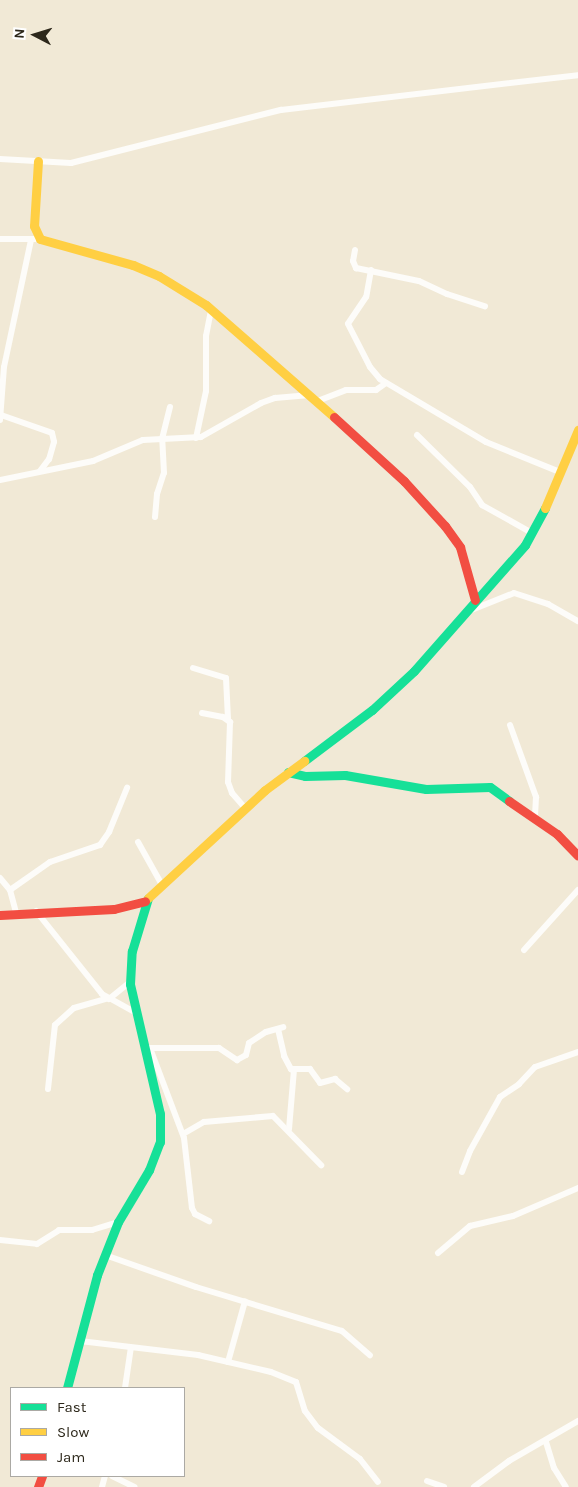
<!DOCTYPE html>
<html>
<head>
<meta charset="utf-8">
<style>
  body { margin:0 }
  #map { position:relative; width:578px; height:1487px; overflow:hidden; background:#f1e9d6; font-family:Karla,sans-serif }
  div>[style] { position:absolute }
  .street>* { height:6px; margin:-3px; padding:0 3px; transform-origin:3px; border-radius:3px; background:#fdfcf9 }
  .fast>* { height:9px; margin:-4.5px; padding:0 4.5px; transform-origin:4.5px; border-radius:4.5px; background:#16e098 }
  .slow>* { height:9px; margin:-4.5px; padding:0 4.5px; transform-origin:4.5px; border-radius:4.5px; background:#ffcf43 }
  .jam>* { height:9px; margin:-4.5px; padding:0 4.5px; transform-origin:4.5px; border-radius:4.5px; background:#f24e42 }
  span { translate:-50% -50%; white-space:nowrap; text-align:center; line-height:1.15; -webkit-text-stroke:4px #fff; paint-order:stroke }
  .legend { position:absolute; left:10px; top:1387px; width:175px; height:90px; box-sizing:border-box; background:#fff; border:1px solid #aba9a4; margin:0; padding:6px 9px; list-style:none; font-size:15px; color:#2d281b }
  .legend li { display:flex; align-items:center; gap:10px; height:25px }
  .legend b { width:25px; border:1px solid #aba9a4 }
  .north { position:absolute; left:10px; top:10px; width:50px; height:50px; -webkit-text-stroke:4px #fff; paint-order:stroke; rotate:275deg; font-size:14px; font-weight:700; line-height:20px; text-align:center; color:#2d281b }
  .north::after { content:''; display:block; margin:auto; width:18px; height:22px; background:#2d281b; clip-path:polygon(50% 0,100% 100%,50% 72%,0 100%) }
</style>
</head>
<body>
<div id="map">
  <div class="street">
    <i style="left:0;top:159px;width:71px;rotate:3.2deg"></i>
    <i style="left:71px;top:163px;width:217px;rotate:-14.2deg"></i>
    <i style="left:281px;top:110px;width:299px;rotate:-6.7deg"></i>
    <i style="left:0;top:239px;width:40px"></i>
    <i style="left:355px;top:250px;width:11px;rotate:100deg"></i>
    <i style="left:353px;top:261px;width:8px;rotate:67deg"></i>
    <i style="left:356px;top:268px;width:64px;rotate:11.7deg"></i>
    <i style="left:419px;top:281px;width:31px;rotate:25deg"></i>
    <i style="left:447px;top:294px;width:40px;rotate:18deg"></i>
    <i style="left:371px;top:270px;width:27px;rotate:100deg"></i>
    <i style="left:366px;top:297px;width:32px;rotate:124deg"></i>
    <i style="left:348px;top:324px;width:48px;rotate:62.9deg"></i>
    <i style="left:370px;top:367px;width:16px;rotate:50deg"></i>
    <i style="left:380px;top:379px;width:123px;rotate:30.7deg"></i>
    <i style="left:486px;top:442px;width:80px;rotate:22.1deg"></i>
    <i style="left:315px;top:402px;width:33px;rotate:-21deg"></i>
    <i style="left:346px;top:390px;width:30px"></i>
    <i style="left:376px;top:390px;width:12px;rotate:-35deg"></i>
    <i style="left:1px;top:415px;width:54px;rotate:19.4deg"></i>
    <i style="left:52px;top:433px;width:9px;rotate:77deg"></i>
    <i style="left:54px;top:442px;width:18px;rotate:106deg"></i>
    <i style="left:49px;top:459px;width:15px;rotate:127deg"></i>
    <i style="left:0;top:420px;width:53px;rotate:-85.7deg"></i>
    <i style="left:4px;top:367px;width:130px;rotate:-78deg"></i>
    <i style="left:417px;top:435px;width:74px;rotate:44.5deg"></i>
    <i style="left:470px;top:487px;width:22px;rotate:56deg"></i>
    <i style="left:482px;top:505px;width:57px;rotate:29.2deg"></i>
    <i style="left:196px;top:438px;width:48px;rotate:-78deg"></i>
    <i style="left:206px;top:391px;width:55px;rotate:-90deg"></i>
    <i style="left:206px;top:336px;width:26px;rotate:-79deg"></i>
    <i style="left:0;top:480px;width:95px;rotate:-11.5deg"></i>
    <i style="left:93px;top:461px;width:54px;rotate:-22.8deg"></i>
    <i style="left:143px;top:440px;width:58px;rotate:-3deg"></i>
    <i style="left:201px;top:437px;width:69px;rotate:-29.5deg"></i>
    <i style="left:261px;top:403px;width:15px;rotate:-20deg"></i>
    <i style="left:275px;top:398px;width:32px;rotate:-5deg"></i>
    <i style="left:155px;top:517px;width:23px;rotate:-85deg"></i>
    <i style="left:157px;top:494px;width:22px;rotate:-72deg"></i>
    <i style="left:164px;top:473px;width:34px;rotate:-93deg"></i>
    <i style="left:162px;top:439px;width:33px;rotate:-76deg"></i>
    <i style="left:469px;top:611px;width:48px;rotate:-21.8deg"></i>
    <i style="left:514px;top:593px;width:36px;rotate:18deg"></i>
    <i style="left:548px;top:604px;width:34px;rotate:30deg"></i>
    <i style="left:193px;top:668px;width:34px;rotate:17deg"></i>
    <i style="left:226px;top:678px;width:41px;rotate:87.2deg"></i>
    <i style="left:202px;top:713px;width:21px;rotate:11deg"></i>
    <i style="left:223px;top:717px;width:9px;rotate:36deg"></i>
    <i style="left:230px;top:722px;width:60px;rotate:91.9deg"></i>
    <i style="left:228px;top:782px;width:12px;rotate:70deg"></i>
    <i style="left:232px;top:793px;width:20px;rotate:49deg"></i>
    <i style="left:510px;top:725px;width:77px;rotate:70.1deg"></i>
    <i style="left:536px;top:797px;width:22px;rotate:93deg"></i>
    <i style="left:138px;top:842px;width:49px;rotate:60.8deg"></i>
    <i style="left:0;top:878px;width:16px;rotate:50deg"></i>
    <i style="left:10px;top:890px;width:24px;rotate:75deg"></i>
    <i style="left:10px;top:890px;width:49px;rotate:-35deg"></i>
    <i style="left:50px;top:862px;width:53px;rotate:-18.8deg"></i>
    <i style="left:100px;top:845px;width:16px;rotate:-55deg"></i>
    <i style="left:109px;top:832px;width:48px;rotate:-67.8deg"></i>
    <i style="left:36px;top:911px;width:106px;rotate:51.5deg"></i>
    <i style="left:102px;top:994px;width:39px;rotate:29deg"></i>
    <i style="left:524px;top:950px;width:81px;rotate:-48deg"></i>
    <i style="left:109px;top:999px;width:27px;rotate:-39deg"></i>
    <i style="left:278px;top:1029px;width:28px;rotate:77deg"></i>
    <i style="left:284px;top:1056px;width:15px;rotate:62deg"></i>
    <i style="left:291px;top:1069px;width:19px"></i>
    <i style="left:310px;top:1069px;width:17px;rotate:54deg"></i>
    <i style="left:320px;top:1083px;width:16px;rotate:-15deg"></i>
    <i style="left:335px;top:1079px;width:16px;rotate:40deg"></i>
    <i style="left:147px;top:1048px;width:72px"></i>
    <i style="left:219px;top:1048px;width:22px;rotate:34deg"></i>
    <i style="left:237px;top:1060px;width:10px;rotate:-29deg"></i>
    <i style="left:246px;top:1055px;width:12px;rotate:-76deg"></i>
    <i style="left:249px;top:1043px;width:20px;rotate:-33deg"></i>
    <i style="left:266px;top:1032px;width:18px;rotate:-16deg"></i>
    <i style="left:150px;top:1048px;width:96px;rotate:69.3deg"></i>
    <i style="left:184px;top:1138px;width:70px;rotate:83.5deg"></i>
    <i style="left:192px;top:1208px;width:7px;rotate:63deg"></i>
    <i style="left:195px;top:1214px;width:16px;rotate:27deg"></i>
    <i style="left:48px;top:1089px;width:64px;rotate:-83.8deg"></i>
    <i style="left:55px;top:1025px;width:25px;rotate:-42deg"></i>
    <i style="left:74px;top:1008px;width:35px;rotate:-16deg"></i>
    <i style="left:289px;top:1129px;width:59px;rotate:-85.2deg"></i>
    <i style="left:183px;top:1134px;width:24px;rotate:-30deg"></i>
    <i style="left:204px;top:1122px;width:69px;rotate:-5deg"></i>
    <i style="left:273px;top:1116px;width:69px;rotate:45.6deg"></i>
    <i style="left:462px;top:1172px;width:22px;rotate:-69deg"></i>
    <i style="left:470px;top:1151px;width:62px;rotate:-60.9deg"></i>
    <i style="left:500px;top:1097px;width:23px;rotate:-34deg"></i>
    <i style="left:519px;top:1084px;width:23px;rotate:-47deg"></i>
    <i style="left:535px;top:1067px;width:46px;rotate:-19.2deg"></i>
    <i style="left:0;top:1240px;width:37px;rotate:6deg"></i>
    <i style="left:37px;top:1244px;width:26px;rotate:-32deg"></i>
    <i style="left:59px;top:1230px;width:33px"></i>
    <i style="left:92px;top:1230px;width:27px;rotate:-17deg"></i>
    <i style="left:438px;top:1253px;width:42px;rotate:-40.2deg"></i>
    <i style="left:470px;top:1226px;width:44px;rotate:-13.1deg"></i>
    <i style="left:513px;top:1216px;width:71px;rotate:-23.3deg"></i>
    <i style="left:105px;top:1255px;width:96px;rotate:19.4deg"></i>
    <i style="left:196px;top:1287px;width:152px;rotate:16.8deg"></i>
    <i style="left:342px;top:1331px;width:37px;rotate:41deg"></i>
    <i style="left:80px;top:1341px;width:119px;rotate:6.8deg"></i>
    <i style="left:198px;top:1355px;width:75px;rotate:13.1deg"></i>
    <i style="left:271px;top:1372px;width:27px;rotate:22deg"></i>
    <i style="left:296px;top:1382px;width:30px;rotate:73deg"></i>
    <i style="left:305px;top:1411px;width:21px;rotate:53deg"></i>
    <i style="left:318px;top:1428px;width:52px;rotate:36.4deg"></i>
    <i style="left:360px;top:1459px;width:29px;rotate:52deg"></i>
    <i style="left:228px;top:1362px;width:63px;rotate:-74.4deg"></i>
    <i style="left:125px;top:1388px;width:41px;rotate:-81.7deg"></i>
    <i style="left:546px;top:1442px;width:27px;rotate:73deg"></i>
    <i style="left:554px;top:1468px;width:22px;rotate:58deg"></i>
    <i style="left:112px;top:1476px;width:25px;rotate:26deg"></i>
    <i style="left:427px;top:1481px;width:18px;rotate:19deg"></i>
    <i style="left:102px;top:1487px;width:11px;rotate:-75deg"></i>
    <i style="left:474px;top:1487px;width:44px;rotate:-36.6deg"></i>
    <i style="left:509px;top:1461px;width:80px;rotate:-30.1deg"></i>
  </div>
  <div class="fast">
    <i style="left:304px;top:761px;width:85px;rotate:-36.9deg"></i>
    <i style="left:372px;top:710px;width:57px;rotate:-42.9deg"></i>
    <i style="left:414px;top:671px;width:168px;rotate:-48.6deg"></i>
    <i style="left:525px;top:545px;width:42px;rotate:-61.6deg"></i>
    <i style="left:288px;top:772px;width:17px;rotate:13deg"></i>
    <i style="left:305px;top:776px;width:40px;rotate:-1.4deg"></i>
    <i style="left:345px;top:775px;width:82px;rotate:9.8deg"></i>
    <i style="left:426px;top:789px;width:64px;rotate:-1.8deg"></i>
    <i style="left:490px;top:787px;width:24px;rotate:36deg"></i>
    <i style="left:67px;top:1388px;width:117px;rotate:-75.1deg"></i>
    <i style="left:97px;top:1275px;width:57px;rotate:-68.4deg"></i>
    <i style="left:118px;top:1222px;width:61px;rotate:-59.2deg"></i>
    <i style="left:149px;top:1170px;width:30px;rotate:-69deg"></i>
    <i style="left:160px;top:1142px;width:28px;rotate:-90deg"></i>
    <i style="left:160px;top:1114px;width:133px;rotate:-103deg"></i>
    <i style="left:130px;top:984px;width:33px;rotate:-87deg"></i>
    <i style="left:132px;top:951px;width:55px;rotate:-73.2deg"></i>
  </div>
  <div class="slow">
    <i style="left:38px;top:161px;width:65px;rotate:93.5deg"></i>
    <i style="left:34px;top:226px;width:14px;rotate:65deg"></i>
    <i style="left:40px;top:239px;width:97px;rotate:15.6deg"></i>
    <i style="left:133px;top:265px;width:28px;rotate:23deg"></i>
    <i style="left:159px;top:276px;width:55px;rotate:31.7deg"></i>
    <i style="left:206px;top:305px;width:170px;rotate:41.2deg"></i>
    <i style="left:545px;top:508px;width:85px;rotate:-67.1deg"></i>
    <i style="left:148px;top:898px;width:159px;rotate:-42.7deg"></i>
    <i style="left:265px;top:790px;width:49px;rotate:-36.6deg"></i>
  </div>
  <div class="jam">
    <i style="left:334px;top:417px;width:95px;rotate:42.4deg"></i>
    <i style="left:404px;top:481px;width:61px;rotate:47.7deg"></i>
    <i style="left:445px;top:526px;width:26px;rotate:54deg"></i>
    <i style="left:460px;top:547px;width:55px;rotate:74.2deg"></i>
    <i style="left:509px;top:801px;width:58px;rotate:34.5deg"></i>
    <i style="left:557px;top:834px;width:30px;rotate:46deg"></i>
    <i style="left:0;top:915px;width:114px;rotate:-3deg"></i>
    <i style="left:114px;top:909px;width:32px;rotate:-14deg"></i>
    <i style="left:38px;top:1487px;width:12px;rotate:-70deg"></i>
  </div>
  <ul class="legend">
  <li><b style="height:6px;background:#16e098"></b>Fast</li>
  <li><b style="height:6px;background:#ffcf43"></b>Slow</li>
  <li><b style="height:6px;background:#f24e42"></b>Jam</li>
  </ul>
  <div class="north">N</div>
</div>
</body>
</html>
